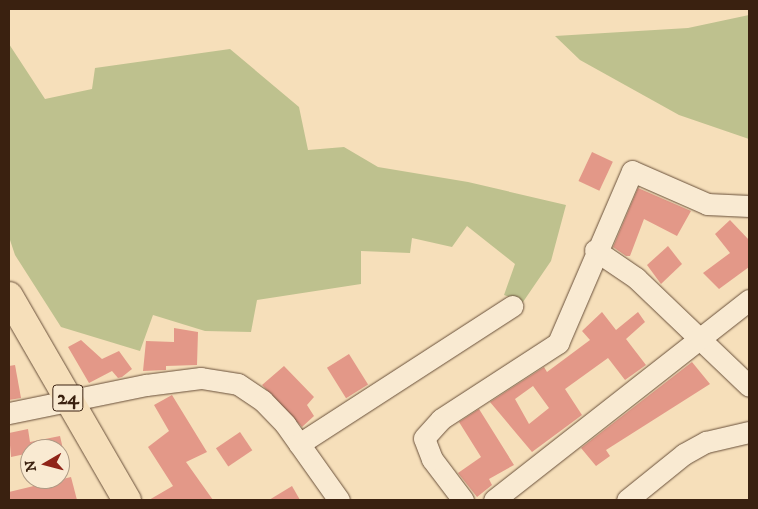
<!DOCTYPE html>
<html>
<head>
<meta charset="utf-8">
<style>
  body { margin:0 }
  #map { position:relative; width:758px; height:509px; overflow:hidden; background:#f6dfba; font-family:"IM FELL DW Pica",serif }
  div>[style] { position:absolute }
  .green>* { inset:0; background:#bec18e }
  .building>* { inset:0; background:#e39888; transform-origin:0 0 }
  .roads { filter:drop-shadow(0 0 1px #69503a) drop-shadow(0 0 1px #69503a) }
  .minor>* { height:21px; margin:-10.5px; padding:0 10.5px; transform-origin:10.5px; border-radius:10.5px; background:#f9ead2 }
  .major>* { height:28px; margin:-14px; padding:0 14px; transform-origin:14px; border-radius:14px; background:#f6dfba }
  span { translate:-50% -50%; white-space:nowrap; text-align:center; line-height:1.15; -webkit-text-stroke:4px #f9ead2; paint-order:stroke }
  .shield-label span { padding:1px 4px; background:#f9ead2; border:1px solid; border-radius:4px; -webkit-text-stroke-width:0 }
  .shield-label { font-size:20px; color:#3a2110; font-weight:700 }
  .frame { position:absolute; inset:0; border:10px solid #3a2110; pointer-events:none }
  .north { position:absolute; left:20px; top:439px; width:50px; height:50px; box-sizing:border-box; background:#f9ead2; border:1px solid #ad9a84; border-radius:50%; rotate:262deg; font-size:14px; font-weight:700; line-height:20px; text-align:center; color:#3a2110 }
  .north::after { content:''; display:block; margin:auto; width:18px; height:22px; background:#8f2418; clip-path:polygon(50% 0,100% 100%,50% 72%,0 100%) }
</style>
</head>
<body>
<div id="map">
  <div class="green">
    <i style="clip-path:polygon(749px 15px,749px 139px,679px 115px,580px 60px,555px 36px,688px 28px)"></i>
    <i style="clip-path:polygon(9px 44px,45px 99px,92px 89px,95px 68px,230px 49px,299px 107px,308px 150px,344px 147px,378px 167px,468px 182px,566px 205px,551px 261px,523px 302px,504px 295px,515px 264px,467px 226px,452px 247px,412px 238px,410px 253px,361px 251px,361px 284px,257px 300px,251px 332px,205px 331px,153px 315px,140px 351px,61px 327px,15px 255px,9px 237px)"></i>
  </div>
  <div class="building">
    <i style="left:592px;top:152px;width:23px;height:32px;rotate:25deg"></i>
    <i style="clip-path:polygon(638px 188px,691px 211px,677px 236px,644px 219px,630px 256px,626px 256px,613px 247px)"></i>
    <i style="clip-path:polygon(730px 220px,749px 240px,749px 267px,719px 289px,703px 273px,730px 253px,715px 234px)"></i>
    <i style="clip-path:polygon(668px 246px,682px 264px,661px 284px,647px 265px)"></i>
    <i style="clip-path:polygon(evenodd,602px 312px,616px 330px,638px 312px,645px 322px,626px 339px,646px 365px,625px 380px,608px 358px,565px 389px,582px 415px,532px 452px,490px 402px,544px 367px,547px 372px,590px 340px,582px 331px,602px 312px,533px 386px,549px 408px,529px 424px,515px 399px,533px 386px)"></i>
    <i style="clip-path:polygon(174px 328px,198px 332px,197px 365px,166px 366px,166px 370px,143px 371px,146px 341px,174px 342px)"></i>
    <i style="clip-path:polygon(81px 340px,102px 359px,119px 351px,132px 369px,122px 377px,118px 378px,112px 371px,89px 383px,68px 347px)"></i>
    <i style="left:349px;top:354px;width:36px;height:26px;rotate:58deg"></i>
    <i style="clip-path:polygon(692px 362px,710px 384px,606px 450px,610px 456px,596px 466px,581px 448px)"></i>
    <i style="clip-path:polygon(15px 365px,21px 398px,9px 400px,9px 366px)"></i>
    <i style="clip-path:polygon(284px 366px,314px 397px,307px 405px,314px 416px,302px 427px,262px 385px)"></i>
    <i style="clip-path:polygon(172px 395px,207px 452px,186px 462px,213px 500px,149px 500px,173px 486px,148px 447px,169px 431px,154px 405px)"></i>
    <i style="clip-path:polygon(479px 409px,514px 465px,489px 479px,492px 485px,477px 497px,458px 473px,481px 457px,459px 422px)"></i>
    <i style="clip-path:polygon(28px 429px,30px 442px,60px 436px,63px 449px,30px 449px,30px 453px,11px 457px,9px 433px)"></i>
    <i style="left:240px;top:432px;width:22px;height:29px;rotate:56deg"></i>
    <i style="clip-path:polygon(71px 477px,77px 500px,9px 500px,9px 492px)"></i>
    <i style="clip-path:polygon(292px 486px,300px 500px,269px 500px)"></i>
  </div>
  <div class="roads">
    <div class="minor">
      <i style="left:595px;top:250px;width:50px;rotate:34.3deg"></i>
      <i style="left:636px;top:278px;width:156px;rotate:43.7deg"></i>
      <i style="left:9px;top:413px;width:140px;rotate:-11.6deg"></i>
      <i style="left:146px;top:385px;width:55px;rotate:-7.3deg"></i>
      <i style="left:201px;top:378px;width:37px;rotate:9deg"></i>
      <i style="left:238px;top:384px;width:30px;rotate:34deg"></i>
      <i style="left:263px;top:401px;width:32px;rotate:46deg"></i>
      <i style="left:285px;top:424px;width:93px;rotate:54.6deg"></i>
      <i style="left:299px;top:444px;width:254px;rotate:-32.9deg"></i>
      <i style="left:463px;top:500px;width:51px;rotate:-127.1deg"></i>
      <i style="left:432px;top:459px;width:22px;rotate:-111deg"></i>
      <i style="left:424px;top:438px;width:25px;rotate:-48deg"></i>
      <i style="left:441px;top:419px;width:140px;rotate:-33deg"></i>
      <i style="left:558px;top:343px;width:187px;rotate:-66.7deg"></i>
      <i style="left:632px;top:171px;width:82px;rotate:23.7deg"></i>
      <i style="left:707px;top:204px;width:42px;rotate:2.7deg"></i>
      <i style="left:494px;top:500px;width:324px;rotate:-38.1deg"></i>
      <i style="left:627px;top:500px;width:73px;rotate:-38.9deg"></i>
      <i style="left:684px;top:454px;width:25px;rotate:-29deg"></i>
      <i style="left:706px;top:442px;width:44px;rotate:-13.1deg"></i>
    </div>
    <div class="major">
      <i style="left:9px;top:296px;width:236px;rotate:60deg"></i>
    </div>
  </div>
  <div class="shield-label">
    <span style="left:68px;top:398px">24</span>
  </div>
  <div class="frame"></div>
  <div class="north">N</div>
</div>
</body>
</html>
